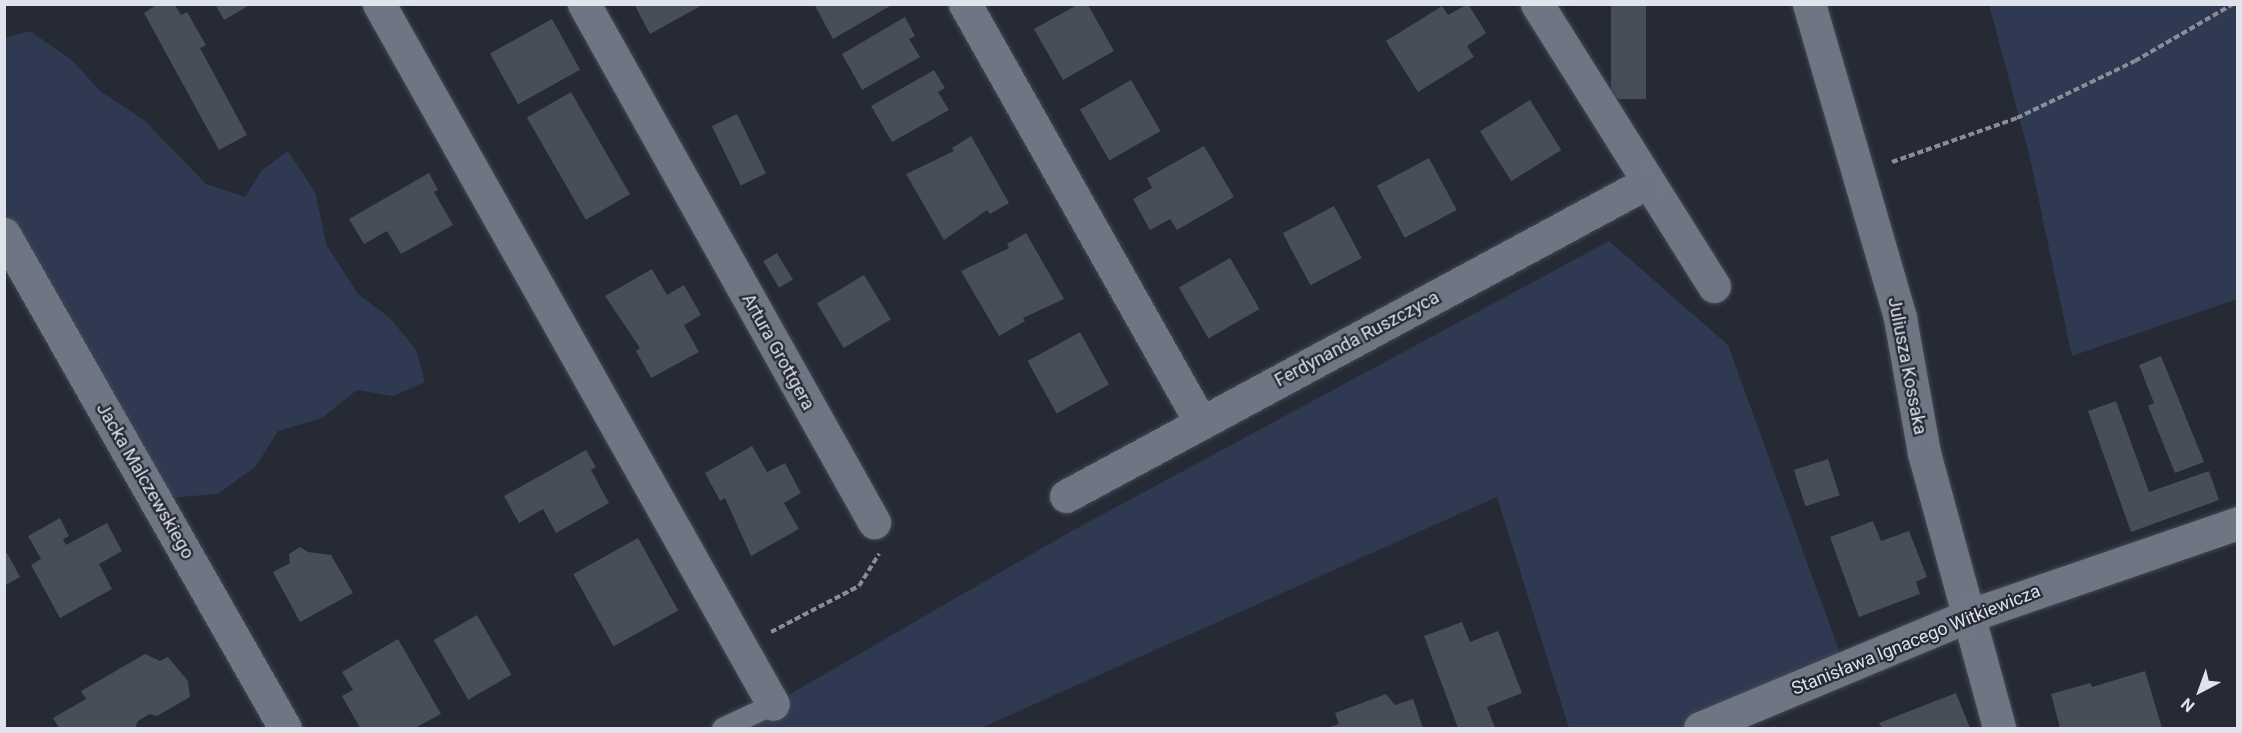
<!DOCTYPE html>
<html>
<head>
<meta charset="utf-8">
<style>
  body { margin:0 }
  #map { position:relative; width:2242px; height:733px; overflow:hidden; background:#252a35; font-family:Roboto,sans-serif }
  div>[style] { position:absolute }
  .green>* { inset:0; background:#2f3951 }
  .building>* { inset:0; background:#474d59; transform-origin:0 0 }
  .path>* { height:4px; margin-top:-2px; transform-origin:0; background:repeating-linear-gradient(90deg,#898d97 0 6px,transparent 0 9px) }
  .roads { filter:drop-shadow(0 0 2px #444853) drop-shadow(0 0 2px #444853) }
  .service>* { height:21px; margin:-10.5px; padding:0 10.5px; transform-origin:10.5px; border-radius:10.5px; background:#6f7683 }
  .minor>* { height:33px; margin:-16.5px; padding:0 16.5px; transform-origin:16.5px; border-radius:16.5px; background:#6f7683 }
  span { translate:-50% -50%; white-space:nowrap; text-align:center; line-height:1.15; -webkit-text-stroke:4.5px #252a35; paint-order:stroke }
  .street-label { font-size:18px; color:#dfe3eb }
  .frame { position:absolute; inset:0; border:6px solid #dfe3eb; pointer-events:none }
  .north { position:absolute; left:2170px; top:661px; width:60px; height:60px; -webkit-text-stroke:4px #252a35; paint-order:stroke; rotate:221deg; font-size:16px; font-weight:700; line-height:24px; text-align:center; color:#dfe3eb }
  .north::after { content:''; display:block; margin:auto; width:21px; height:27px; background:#dfe3eb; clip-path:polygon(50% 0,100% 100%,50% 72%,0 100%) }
</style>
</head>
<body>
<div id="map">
  <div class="green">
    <i style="clip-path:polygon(1989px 5px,2237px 5px,2237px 299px,2072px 356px,2029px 154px)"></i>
    <i style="clip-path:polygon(30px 31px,73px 61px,100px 91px,145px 121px,206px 184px,245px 197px,262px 170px,288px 151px,315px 192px,327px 246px,358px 294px,390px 318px,416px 350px,425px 382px,393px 396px,357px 390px,322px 418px,278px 431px,256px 466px,218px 494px,155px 499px,5px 234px,4px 38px)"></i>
    <i style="clip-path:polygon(1609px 241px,1728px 345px,1845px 667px,1700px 728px,1569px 728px,1497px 497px,981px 728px,722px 728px,773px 704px,1070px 532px)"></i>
  </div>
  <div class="building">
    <i style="clip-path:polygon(158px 4px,174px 4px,181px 15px,187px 12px,206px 45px,200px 48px,247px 135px,219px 150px,144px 13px)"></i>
    <i style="clip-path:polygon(215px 4px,247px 4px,248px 6px,224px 20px)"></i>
    <i style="clip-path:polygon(634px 4px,704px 4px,650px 34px)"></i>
    <i style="clip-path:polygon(814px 4px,889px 4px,890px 6px,833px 39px)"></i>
    <i style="clip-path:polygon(1468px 4px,1486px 33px,1467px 46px,1474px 57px,1418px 92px,1386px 41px,1442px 6px,1448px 15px)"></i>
    <i style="left:1611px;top:4px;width:35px;height:95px"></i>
    <i style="clip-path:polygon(1077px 5px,1088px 5px,1114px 51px,1063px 80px,1034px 29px)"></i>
    <i style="clip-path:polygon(905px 17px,915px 36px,909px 39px,920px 57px,862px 90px,842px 54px)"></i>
    <i style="left:552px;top:19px;width:58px;height:71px;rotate:61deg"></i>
    <i style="clip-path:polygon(934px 70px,945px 88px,938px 92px,949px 110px,892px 142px,871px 106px)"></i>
    <i style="left:1131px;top:80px;width:59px;height:59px;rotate:60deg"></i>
    <i style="left:571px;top:92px;width:118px;height:51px;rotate:60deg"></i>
    <i style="left:1530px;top:100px;width:59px;height:59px;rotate:58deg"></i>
    <i style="left:737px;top:114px;width:66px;height:28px;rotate:64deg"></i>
    <i style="clip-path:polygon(971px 136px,1009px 203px,990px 214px,987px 210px,944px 240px,906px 174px,954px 151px,952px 148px)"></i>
    <i style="clip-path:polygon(1204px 146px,1234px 197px,1177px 230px,1170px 219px,1150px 230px,1133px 199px,1152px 188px,1147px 178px)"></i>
    <i style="left:1429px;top:158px;width:59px;height:59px;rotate:62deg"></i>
    <i style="clip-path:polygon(429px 173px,438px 190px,434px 192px,453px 225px,401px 254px,387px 231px,364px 244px,349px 219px)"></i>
    <i style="left:1334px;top:206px;width:59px;height:58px;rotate:62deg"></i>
    <i style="clip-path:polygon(1026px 233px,1064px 299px,1023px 318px,1025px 321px,999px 336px,961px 271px,1009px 248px,1007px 244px)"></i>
    <i style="left:777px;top:253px;width:31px;height:16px;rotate:59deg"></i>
    <i style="left:1230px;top:258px;width:59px;height:59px;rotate:60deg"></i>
    <i style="clip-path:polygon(652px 269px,667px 295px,684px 285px,701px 315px,684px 325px,699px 352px,651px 378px,636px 351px,640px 348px,605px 296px)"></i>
    <i style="left:864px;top:275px;width:52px;height:55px;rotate:59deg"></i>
    <i style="left:1080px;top:332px;width:60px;height:60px;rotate:61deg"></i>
    <i style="clip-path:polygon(2161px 356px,2204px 462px,2175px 473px,2148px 406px,2154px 403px,2139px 365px)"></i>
    <i style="clip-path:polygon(2116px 401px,2149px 492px,2209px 471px,2219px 500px,2131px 532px,2088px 411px)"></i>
    <i style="clip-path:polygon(752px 446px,767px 472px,785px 463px,801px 493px,784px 503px,799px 529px,751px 556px,725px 498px,720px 501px,705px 473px)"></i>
    <i style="clip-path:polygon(586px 450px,596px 467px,591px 470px,609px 503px,556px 533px,543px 509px,519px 523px,504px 496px)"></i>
    <i style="left:1828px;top:459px;width:38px;height:36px;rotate:72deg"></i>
    <i style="clip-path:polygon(60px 518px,69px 536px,63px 539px,66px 545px,107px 523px,122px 551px,99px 564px,112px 589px,60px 618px,31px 565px,41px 559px,28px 536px)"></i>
    <i style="clip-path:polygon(1873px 521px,1881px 541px,1909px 531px,1927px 577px,1916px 582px,1920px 594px,1859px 617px,1830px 537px)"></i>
    <i style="left:638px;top:538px;width:83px;height:74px;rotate:61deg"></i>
    <i style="clip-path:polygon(300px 547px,308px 552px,331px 555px,353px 593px,300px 622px,273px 572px,290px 563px,289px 554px)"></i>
    <i style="clip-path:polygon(7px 553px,20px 577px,4px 586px,4px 555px)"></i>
    <i style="left:477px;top:615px;width:69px;height:50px;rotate:60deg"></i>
    <i style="clip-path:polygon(1462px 622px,1470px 642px,1498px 631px,1522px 693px,1487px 707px,1495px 728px,1458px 728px,1424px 636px)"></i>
    <i style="clip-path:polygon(398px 639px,441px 714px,415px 728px,360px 728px,342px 696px,353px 690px,342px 672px)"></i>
    <i style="clip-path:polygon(145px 654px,160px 661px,168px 657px,188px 681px,190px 697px,157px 716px,150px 714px,138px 721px,135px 728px,59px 728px,53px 718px,86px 699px,81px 691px)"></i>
    <i style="clip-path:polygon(2145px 671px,2162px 728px,2060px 728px,2051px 694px,2090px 683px,2092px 687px)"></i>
    <i style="clip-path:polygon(1956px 693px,1970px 728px,1882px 728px,1879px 723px)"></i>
    <i style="clip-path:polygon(1386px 694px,1395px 705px,1413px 699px,1423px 728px,1327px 728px,1339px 724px,1335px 713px)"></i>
  </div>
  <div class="path">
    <i style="left:1892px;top:162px;width:133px;rotate:-19.4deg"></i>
    <i style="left:2017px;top:118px;width:131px;rotate:-25.8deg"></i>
    <i style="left:2135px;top:61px;width:113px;rotate:-30.2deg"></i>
    <i style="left:771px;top:632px;width:99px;rotate:-27.6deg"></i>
    <i style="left:859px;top:586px;width:38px;rotate:-58deg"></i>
  </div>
  <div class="roads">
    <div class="service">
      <i style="left:722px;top:728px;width:56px;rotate:-25.2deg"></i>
    </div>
    <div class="minor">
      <i style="left:379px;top:4px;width:803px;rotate:60.63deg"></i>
      <i style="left:584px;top:4px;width:594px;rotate:60.76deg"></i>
      <i style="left:965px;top:4px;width:481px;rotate:60.6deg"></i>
      <i style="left:1537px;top:4px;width:333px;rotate:57.9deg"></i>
      <i style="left:1809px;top:4px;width:327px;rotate:73.8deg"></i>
      <i style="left:1900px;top:318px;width:137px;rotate:79.9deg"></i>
      <i style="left:1924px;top:453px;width:285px;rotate:74.7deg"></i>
      <i style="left:4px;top:234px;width:568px;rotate:60.37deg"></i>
      <i style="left:1066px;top:496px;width:661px;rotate:-28.35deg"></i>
      <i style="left:1700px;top:728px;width:290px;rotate:-22.7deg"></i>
      <i style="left:1968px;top:616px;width:286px;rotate:-19deg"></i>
    </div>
  </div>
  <div class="street-label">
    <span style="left:1357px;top:339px;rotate:-28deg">Ferdynanda Ruszczyca</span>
    <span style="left:778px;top:352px;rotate:61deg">Artura Grottgera</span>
    <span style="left:1907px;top:366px;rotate:79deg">Juliusza Kossaka</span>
    <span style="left:145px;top:481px;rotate:60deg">Jacka Malczewskiego</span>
    <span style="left:1916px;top:640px;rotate:-22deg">Stanisława Ignacego Witkiewicza</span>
  </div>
  <div class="frame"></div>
  <div class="north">N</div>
</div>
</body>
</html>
